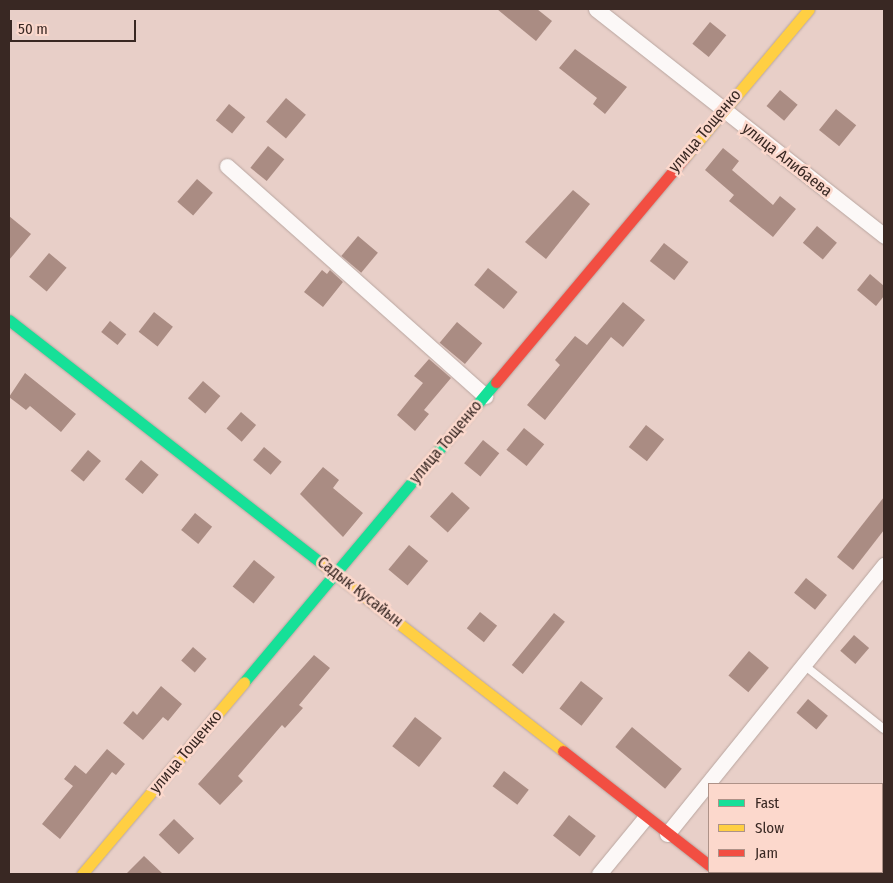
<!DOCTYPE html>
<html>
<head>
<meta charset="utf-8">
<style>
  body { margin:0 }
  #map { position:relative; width:893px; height:883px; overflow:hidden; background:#e8cfc8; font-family:"Fira Sans Condensed",sans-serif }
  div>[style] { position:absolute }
  .building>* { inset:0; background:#aa8c83; transform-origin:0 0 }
  .roads { filter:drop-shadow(0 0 1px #b9a6a0) drop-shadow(0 0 1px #b9a6a0) }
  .lane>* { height:8px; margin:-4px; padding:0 4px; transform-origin:4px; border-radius:4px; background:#fcf8f7 }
  .street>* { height:15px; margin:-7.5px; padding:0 7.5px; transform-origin:7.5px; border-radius:7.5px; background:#fcf8f7 }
  .fast>* { height:11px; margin:-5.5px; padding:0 5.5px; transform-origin:5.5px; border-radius:5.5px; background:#16e098 }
  .slow>* { height:11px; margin:-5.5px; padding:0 5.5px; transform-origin:5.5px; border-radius:5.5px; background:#ffcf43 }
  .jam>* { height:11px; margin:-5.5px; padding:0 5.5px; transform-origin:5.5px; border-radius:5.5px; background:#f24e42 }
  span { translate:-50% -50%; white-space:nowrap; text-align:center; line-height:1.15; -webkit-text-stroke:5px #fcd8cc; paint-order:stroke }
  .street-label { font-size:16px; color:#392823 }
  .frame { position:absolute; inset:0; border:10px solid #392823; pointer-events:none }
  .legend { position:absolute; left:708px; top:783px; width:175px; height:90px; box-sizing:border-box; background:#fcd8cc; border:1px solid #ae9288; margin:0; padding:6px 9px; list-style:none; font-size:15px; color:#392823 }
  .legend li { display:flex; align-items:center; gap:10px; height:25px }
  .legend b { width:25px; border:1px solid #ae9288 }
  .scale { position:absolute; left:10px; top:20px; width:126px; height:22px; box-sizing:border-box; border:2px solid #392823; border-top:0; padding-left:6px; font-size:15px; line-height:18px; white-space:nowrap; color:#392823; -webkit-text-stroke:4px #fcd8cc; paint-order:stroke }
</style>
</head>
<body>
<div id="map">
  <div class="building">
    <i style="clip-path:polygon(497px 9px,537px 9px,552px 21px,536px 41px)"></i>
    <i style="left:710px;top:22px;width:21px;height:28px;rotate:39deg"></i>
    <i style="clip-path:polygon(575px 49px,627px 87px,605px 114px,593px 104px,597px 98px,559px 68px)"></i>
    <i style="left:780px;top:90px;width:23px;height:21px;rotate:40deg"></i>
    <i style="left:286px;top:98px;width:26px;height:31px;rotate:40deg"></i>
    <i style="left:229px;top:104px;width:21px;height:21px;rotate:39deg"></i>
    <i style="left:836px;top:109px;width:26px;height:27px;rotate:39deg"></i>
    <i style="left:268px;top:146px;width:21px;height:28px;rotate:39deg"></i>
    <i style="clip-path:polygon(723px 148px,739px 161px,732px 170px,773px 205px,780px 196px,796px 209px,773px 237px,729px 201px,734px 195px,705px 170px)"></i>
    <i style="left:197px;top:179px;width:21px;height:30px;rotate:41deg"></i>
    <i style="clip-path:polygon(573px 190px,590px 204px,546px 259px,525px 242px)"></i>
    <i style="clip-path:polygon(9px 216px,31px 234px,9px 260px)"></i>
    <i style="left:817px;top:226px;width:26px;height:22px;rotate:40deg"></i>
    <i style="left:358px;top:236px;width:26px;height:26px;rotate:40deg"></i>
    <i style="left:664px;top:243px;width:31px;height:23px;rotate:38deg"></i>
    <i style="left:49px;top:253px;width:23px;height:31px;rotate:40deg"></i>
    <i style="left:488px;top:268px;width:38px;height:22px;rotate:39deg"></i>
    <i style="clip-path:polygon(322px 270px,327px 274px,330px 270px,343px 282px,323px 307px,304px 292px)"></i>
    <i style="clip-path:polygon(870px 274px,884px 286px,884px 296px,876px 306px,857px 290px)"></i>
    <i style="clip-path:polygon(623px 302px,645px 320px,623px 347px,611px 337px,545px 420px,527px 405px,560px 365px,555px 360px,575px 336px,587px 345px)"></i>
    <i style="left:154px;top:312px;width:24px;height:25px;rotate:38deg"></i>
    <i style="left:110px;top:321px;width:21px;height:14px;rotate:39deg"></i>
    <i style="left:457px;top:322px;width:33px;height:27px;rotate:40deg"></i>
    <i style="clip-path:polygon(429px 359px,451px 378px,424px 410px,429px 414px,415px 431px,397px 415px,423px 383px,414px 376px)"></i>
    <i style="clip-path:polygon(25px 373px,76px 414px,61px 432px,30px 406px,26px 410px,9px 397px)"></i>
    <i style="left:203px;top:381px;width:23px;height:23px;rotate:41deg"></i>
    <i style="left:241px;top:412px;width:20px;height:22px;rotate:41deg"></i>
    <i style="left:646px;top:425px;width:23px;height:28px;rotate:38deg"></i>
    <i style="left:524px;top:428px;width:26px;height:28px;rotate:39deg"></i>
    <i style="left:483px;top:440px;width:21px;height:30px;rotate:39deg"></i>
    <i style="left:264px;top:447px;width:23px;height:17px;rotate:40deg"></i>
    <i style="left:88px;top:450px;width:17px;height:27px;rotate:40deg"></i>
    <i style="left:141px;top:460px;width:23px;height:25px;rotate:40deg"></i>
    <i style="clip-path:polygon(323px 467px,339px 480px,333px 488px,363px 513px,343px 537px,300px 494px)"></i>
    <i style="left:452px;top:492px;width:24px;height:33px;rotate:42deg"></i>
    <i style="clip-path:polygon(884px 497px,884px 530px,853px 570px,837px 557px)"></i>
    <i style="left:195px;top:513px;width:22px;height:22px;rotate:39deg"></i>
    <i style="left:409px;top:545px;width:25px;height:32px;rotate:40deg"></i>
    <i style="left:254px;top:560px;width:27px;height:34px;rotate:39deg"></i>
    <i style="left:806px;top:578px;width:27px;height:19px;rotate:39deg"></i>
    <i style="left:480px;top:612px;width:22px;height:21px;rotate:39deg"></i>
    <i style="left:554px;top:613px;width:14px;height:67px;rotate:39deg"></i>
    <i style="left:854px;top:635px;width:20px;height:21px;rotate:41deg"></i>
    <i style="left:193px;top:647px;width:18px;height:18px;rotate:41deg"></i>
    <i style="left:749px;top:651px;width:26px;height:32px;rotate:40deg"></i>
    <i style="clip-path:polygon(314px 655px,330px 668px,299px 705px,303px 708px,285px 728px,282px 725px,238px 776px,243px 781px,220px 805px,198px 784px)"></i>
    <i style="left:581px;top:681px;width:28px;height:35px;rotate:38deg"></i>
    <i style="clip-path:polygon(161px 686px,182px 704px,168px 721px,163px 717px,143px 740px,123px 723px,133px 711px,137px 715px)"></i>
    <i style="left:808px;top:699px;width:26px;height:18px;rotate:40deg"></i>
    <i style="left:415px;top:717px;width:34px;height:37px;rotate:38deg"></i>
    <i style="left:632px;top:727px;width:65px;height:26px;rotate:40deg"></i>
    <i style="clip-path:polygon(107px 749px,125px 764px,116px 775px,112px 772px,60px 839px,42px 824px,73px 786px,64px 779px,75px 765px,86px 774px)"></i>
    <i style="left:504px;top:771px;width:31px;height:19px;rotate:37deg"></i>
    <i style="left:569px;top:815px;width:34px;height:26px;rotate:38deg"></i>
    <i style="left:174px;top:819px;width:28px;height:22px;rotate:44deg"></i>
    <i style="clip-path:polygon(144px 856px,163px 874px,126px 874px)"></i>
  </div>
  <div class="roads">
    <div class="lane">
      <i style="left:804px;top:665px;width:102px;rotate:38.7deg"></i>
    </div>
    <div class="street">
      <i style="left:596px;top:9px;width:367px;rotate:38.2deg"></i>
      <i style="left:227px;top:166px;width:346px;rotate:41.7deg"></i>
      <i style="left:667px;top:834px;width:346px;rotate:-51.1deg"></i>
      <i style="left:599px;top:874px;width:72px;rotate:-50.6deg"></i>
    </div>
    <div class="fast">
      <i style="left:9px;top:320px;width:395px;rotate:37.9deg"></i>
      <i style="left:244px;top:682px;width:392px;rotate:-50deg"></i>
    </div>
    <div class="slow">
      <i style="left:684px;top:158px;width:194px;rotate:-50deg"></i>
      <i style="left:321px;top:563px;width:306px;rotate:37.8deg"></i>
      <i style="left:82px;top:874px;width:251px;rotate:-49.8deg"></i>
    </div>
    <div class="jam">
      <i style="left:496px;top:382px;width:292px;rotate:-50deg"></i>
      <i style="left:563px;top:751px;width:185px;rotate:38deg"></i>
    </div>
  </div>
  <div class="street-label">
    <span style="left:705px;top:131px;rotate:-50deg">улица Тощенко</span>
    <span style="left:787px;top:160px;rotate:38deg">улица Алибаева</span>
    <span style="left:446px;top:442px;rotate:-50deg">улица Тощенко</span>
    <span style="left:360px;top:592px;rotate:38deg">Садык Кусайын</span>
    <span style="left:186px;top:752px;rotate:-50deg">улица Тощенко</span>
  </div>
  <div class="frame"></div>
  <ul class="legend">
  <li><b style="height:6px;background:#16e098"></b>Fast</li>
  <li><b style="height:6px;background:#ffcf43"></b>Slow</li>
  <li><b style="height:6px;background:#f24e42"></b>Jam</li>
  </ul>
  <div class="scale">50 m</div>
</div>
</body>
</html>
